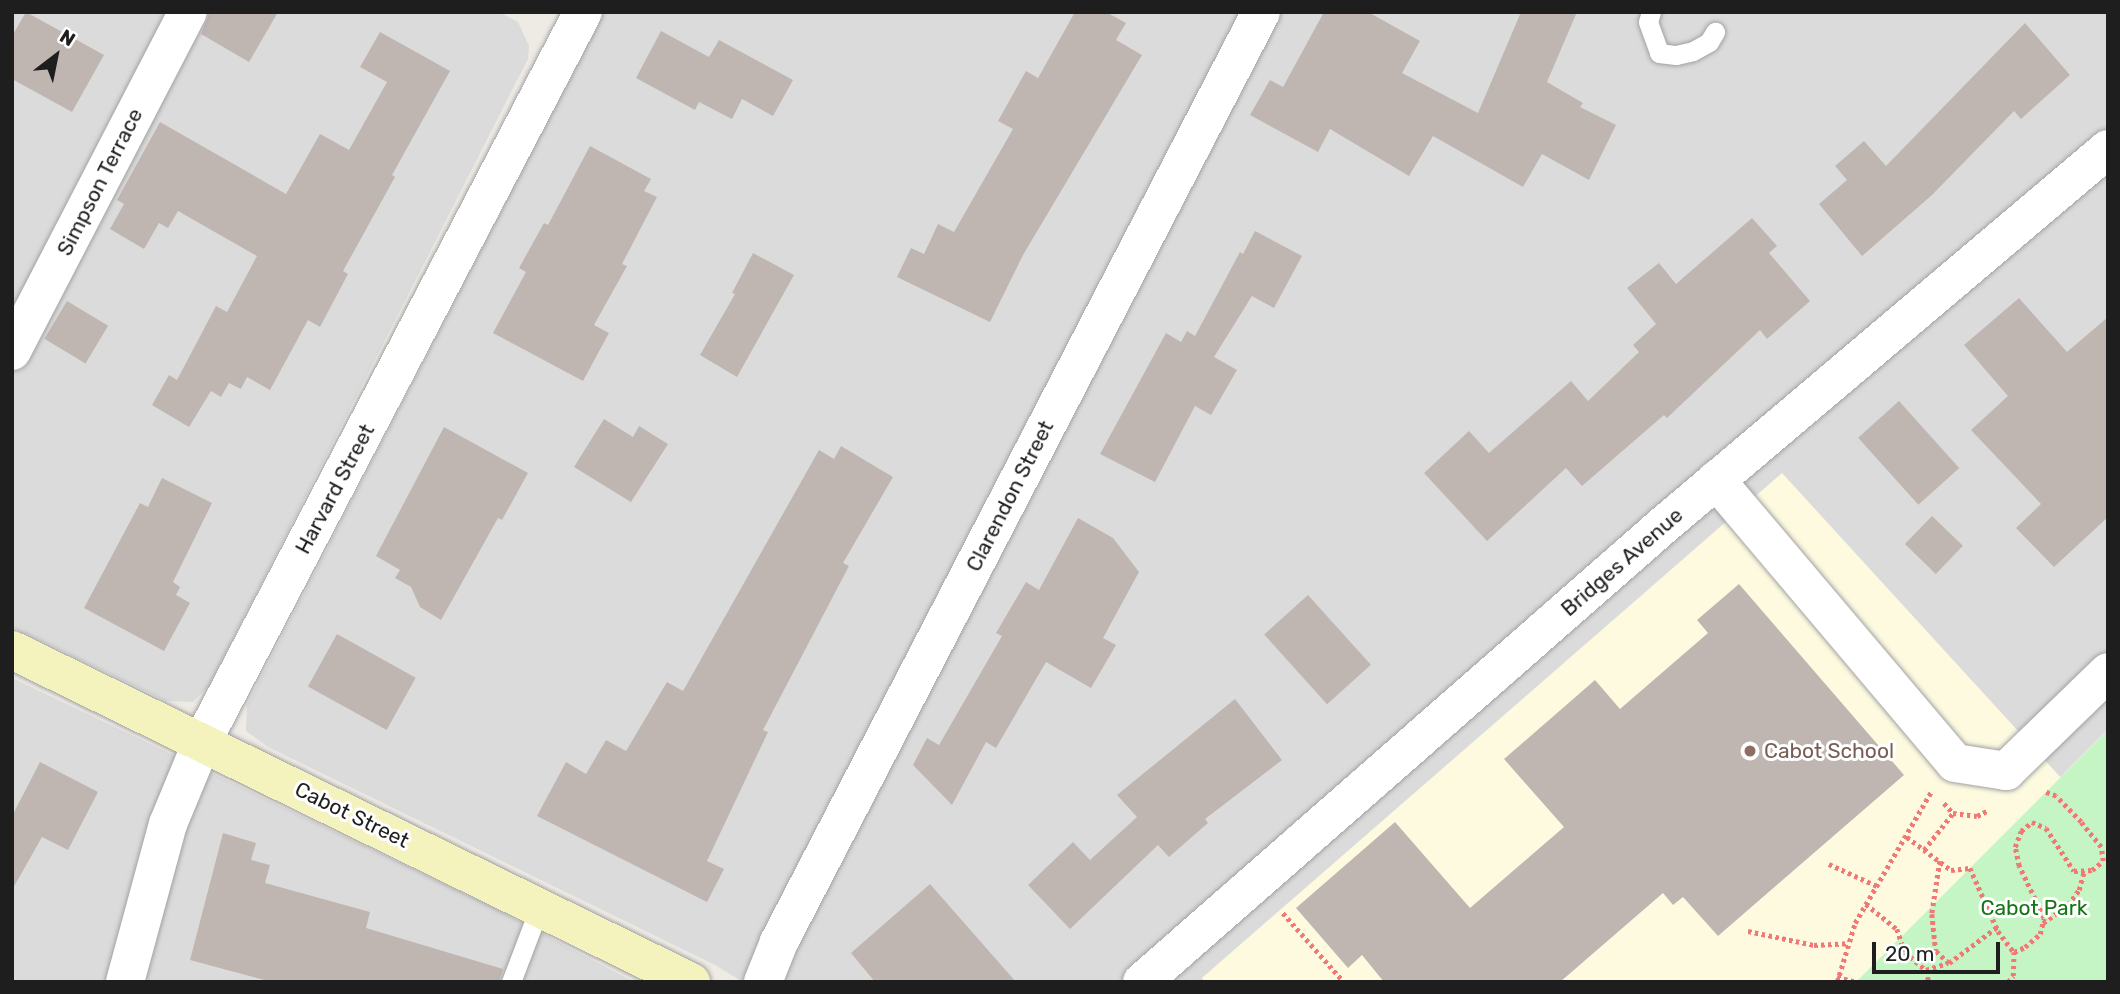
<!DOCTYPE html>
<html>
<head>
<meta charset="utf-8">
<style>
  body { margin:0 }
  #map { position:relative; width:2120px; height:994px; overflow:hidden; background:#eeebe5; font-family:Rubik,sans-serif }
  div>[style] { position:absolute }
  .residential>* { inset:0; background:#dcdbdb }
  .education>* { inset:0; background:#fdfae0 }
  .park>* { inset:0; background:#c5f5c5 }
  .building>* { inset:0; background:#bfb6b2; transform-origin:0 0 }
  .path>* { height:4.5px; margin-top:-2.25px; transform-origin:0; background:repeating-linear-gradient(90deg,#f07875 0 3.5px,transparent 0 7px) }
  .roads { filter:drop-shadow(0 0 2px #a2a2a2) drop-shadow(0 0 2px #a2a2a2) }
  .lane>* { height:19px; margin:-9.5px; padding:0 9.5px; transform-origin:9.5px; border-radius:9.5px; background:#fff }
  .street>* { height:38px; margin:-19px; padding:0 19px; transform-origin:19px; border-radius:19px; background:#fff }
  .secondary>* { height:38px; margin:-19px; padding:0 19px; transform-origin:19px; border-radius:19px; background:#f5f3bd }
  .dots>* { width:19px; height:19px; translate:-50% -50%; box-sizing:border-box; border:4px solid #fff; border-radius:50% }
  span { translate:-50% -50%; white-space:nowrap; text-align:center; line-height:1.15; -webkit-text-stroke:6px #fff; paint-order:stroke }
  .street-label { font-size:21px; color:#1e1e1e }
  .education-label { font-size:21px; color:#785e54 }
  .left { translate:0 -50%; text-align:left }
  .park-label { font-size:21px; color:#137514 }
  .frame { position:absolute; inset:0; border:14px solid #1e1e1e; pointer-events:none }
  .north { position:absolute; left:21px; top:21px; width:70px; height:70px; -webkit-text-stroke:5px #fff; paint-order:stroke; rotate:32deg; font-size:19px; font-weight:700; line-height:28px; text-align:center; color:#1e1e1e }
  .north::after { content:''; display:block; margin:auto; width:24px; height:32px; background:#1e1e1e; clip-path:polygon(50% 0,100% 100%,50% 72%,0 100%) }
  .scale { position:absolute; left:1872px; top:942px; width:128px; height:32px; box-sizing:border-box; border:4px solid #1e1e1e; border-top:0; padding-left:9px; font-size:21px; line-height:24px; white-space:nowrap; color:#1e1e1e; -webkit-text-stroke:5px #fff; paint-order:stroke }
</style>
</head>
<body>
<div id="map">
  <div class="residential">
    <i style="clip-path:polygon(12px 12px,499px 12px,518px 22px,529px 46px,528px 59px,209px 686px,193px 702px,166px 701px,12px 627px)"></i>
    <i style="clip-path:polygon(604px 12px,2108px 12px,2108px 729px,2060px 777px,1782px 474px,1202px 978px,1205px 982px,743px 982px,715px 965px,268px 747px,246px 731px,247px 704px)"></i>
    <i style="clip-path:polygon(12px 678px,488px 905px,634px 982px,12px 982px)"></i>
  </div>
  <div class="education">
    <i style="clip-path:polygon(1782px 473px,2072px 790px,2026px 982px,1205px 982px,1202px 978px)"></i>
  </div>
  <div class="park">
    <i style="clip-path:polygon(2108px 730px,2108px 982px,1856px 982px)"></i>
  </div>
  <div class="building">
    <i style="clip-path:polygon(26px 12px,104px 55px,72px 112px,12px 79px,12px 36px)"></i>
    <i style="clip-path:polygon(210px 12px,278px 12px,249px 62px,201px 34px)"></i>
    <i style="clip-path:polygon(1075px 12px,1106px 12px,1126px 23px,1116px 40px,1142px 55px,1023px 255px,990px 322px,897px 277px,911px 248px,924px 254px,938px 224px,954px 232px,1013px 129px,998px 121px,1026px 71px,1038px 78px)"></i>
    <i style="clip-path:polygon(1324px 12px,1368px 12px,1420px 41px,1402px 73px,1478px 113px,1521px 12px,1577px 12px,1547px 82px,1583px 103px,1580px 107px,1616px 125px,1589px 180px,1542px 154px,1523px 187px,1433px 136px,1409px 176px,1330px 129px,1318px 152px,1250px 115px,1270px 80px,1283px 87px)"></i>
    <i style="clip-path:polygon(2025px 23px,2070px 75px,2021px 119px,2014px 111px,1932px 195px,1862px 256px,1819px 204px,1847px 180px,1835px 166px,1864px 141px,1886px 166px)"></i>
    <i style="clip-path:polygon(661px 31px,709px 57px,719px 40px,793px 80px,773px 116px,742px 99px,732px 119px,699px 102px,695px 110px,636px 78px)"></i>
    <i style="clip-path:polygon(380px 32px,450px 71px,392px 175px,395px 177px,343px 271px,348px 274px,320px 327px,308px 320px,270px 390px,247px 377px,241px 389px,229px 383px,221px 397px,211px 391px,189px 427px,152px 405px,169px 375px,177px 380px,216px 306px,227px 312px,257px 256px,178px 211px,168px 228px,159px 223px,144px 249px,110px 229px,124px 204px,117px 200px,160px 122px,286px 194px,320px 134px,349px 150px,387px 82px,360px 67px)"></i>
    <i style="clip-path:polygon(590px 146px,651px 179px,644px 191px,657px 197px,622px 264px,627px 266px,594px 325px,609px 333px,583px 381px,493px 333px,526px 272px,519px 268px,544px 223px,548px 225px)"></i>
    <i style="clip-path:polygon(1752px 218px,1777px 246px,1769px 253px,1810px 301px,1767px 339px,1760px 330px,1667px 418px,1664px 415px,1582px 486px,1566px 468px,1487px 541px,1424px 473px,1469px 431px,1489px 453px,1571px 381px,1588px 401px,1639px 352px,1633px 345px,1656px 324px,1627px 288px,1659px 263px,1676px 284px)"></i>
    <i style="clip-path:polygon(1255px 231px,1302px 256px,1274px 308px,1252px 296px,1214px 357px,1237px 370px,1211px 415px,1195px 406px,1155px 482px,1100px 454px,1166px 333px,1181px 342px,1187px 331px,1195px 336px,1240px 252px,1243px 254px)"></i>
    <i style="clip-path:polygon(753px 253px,794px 275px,737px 377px,700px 355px,735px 294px,732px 293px)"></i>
    <i style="clip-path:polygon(2019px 298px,2067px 352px,2108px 317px,2108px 517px,2054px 567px,2016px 528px,2041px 504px,1971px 430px,2008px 396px,1964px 345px)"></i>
    <i style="left:67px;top:301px;width:48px;height:44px;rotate:31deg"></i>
    <i style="left:1899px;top:401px;width:90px;height:55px;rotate:48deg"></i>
    <i style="clip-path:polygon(604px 419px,633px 437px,639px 426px,668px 444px,631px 502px,574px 467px)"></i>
    <i style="clip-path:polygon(444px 427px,528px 473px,502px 520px,498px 518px,441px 620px,420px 607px,411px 587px,395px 578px,400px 570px,376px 556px)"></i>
    <i style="clip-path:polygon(841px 446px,893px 477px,843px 563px,849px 566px,763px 730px,768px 732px,707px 861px,724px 869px,707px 902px,537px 816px,566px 762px,586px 774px,606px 740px,626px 751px,667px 682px,683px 691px,819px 450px,834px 459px)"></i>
    <i style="clip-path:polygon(162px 478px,212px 503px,173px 582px,180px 587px,176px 595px,190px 603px,164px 651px,84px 608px,140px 503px,148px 507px)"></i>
    <i style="left:1932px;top:516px;width:43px;height:39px;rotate:44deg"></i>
    <i style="clip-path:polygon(1078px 518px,1113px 538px,1139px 572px,1103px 638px,1116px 645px,1091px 688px,1046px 662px,996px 748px,986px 742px,952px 805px,913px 765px,927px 738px,939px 745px,1002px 636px,996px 633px,1026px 582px,1039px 590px)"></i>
    <i style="clip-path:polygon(1739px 584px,1904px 775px,1718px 936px,1683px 897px,1673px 905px,1663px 893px,1560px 982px,1384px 982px,1362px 955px,1348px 968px,1296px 908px,1395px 822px,1470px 908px,1564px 827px,1504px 759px,1595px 680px,1620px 709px,1708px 633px,1697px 620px)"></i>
    <i style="left:1308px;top:595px;width:94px;height:59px;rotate:48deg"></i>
    <i style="left:337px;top:634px;width:90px;height:60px;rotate:29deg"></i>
    <i style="clip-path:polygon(1235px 699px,1282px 760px,1205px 819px,1208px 823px,1169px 857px,1158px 845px,1070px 929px,1028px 885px,1073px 842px,1090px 860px,1137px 817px,1117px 795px)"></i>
    <i style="clip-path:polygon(40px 762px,98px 792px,68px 850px,42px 837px,12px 890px,12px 816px)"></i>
    <i style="clip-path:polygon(223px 833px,256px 843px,251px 860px,270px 865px,265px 883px,370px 912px,366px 928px,503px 969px,499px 982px,272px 982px,190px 960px)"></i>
    <i style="clip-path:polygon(930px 884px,1016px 982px,875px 982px,851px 953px)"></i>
  </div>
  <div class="path">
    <i style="left:1944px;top:803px;width:13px;rotate:48deg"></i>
    <i style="left:1953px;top:813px;width:24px;rotate:7deg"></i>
    <i style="left:1977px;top:816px;width:13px;rotate:-27deg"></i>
    <i style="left:1907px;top:837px;width:55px;rotate:36.9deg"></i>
    <i style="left:1951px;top:870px;width:19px;rotate:-6deg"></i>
    <i style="left:1970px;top:868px;width:69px;rotate:66deg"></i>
    <i style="left:1998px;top:931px;width:26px;rotate:53deg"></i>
    <i style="left:2014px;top:952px;width:12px;rotate:-24deg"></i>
    <i style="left:2025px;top:947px;width:20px;rotate:-41deg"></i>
    <i style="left:2040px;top:934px;width:16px;rotate:-76deg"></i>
    <i style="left:2044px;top:918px;width:58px;rotate:-115.7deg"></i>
    <i style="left:2019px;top:866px;width:19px;rotate:-102deg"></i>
    <i style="left:2015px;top:847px;width:17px;rotate:-69deg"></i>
    <i style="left:2021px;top:831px;width:14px;rotate:-39deg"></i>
    <i style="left:2032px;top:822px;width:15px;rotate:23deg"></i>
    <i style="left:2046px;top:828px;width:51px;rotate:56.9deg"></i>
    <i style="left:2074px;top:871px;width:18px;rotate:-3deg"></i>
    <i style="left:2092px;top:870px;width:14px;rotate:-39deg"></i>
    <i style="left:2103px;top:861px;width:14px;rotate:-98deg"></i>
    <i style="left:2101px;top:847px;width:32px;rotate:-129deg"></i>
    <i style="left:2081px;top:822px;width:36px;rotate:-134deg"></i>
    <i style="left:2056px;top:796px;width:12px;rotate:-160deg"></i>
    <i style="left:1924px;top:850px;width:47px;rotate:-51.9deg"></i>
    <i style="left:1940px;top:861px;width:54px;rotate:98.6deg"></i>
    <i style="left:1932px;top:914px;width:37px;rotate:84deg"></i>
    <i style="left:1936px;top:951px;width:18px;rotate:43deg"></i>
    <i style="left:1949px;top:963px;width:60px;rotate:-36.9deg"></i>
    <i style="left:1829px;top:864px;width:53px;rotate:24.6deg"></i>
    <i style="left:1866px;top:904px;width:40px;rotate:39deg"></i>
    <i style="left:1897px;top:929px;width:24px;rotate:71deg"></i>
    <i style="left:1905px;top:952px;width:28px;rotate:41deg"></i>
    <i style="left:1926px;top:970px;width:12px;rotate:76deg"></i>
    <i style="left:1283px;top:913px;width:92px;rotate:48.5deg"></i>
    <i style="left:2043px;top:923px;width:31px;rotate:-36deg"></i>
    <i style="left:2068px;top:905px;width:19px;rotate:-54deg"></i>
    <i style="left:2079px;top:890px;width:20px;rotate:-75deg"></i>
    <i style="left:1748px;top:931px;width:67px;rotate:12deg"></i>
    <i style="left:1814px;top:945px;width:34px;rotate:-3deg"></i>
    <i style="left:1926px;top:970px;width:23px;rotate:-18deg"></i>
    <i style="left:1837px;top:977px;width:21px;rotate:14deg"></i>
    <i style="left:1837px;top:982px;width:62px;rotate:-73deg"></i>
    <i style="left:1855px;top:923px;width:151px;rotate:-59.9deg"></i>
    <i style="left:2008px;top:982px;width:8px;rotate:-50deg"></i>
    <i style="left:2013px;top:976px;width:24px;rotate:-88deg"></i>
  </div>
  <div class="roads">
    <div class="lane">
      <i style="left:1651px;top:12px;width:10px;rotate:107deg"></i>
      <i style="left:1648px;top:22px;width:33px;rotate:70deg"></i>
      <i style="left:1659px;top:53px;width:17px;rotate:7deg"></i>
      <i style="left:1676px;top:55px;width:17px;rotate:-13deg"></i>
      <i style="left:1693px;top:51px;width:18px;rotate:-29deg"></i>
      <i style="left:1709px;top:42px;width:12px;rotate:-59deg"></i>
      <i style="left:511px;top:982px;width:81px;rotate:-69.1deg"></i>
    </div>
    <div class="street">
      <i style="left:12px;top:351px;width:382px;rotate:-62.6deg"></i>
      <i style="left:1716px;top:480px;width:370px;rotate:49.8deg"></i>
      <i style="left:1955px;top:763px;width:52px;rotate:8.9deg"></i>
      <i style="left:2006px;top:771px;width:142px;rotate:-44.1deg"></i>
      <i style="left:125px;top:982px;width:164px;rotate:-74.8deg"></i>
      <i style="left:168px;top:824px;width:89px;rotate:-67.5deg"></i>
      <i style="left:202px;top:742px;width:823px;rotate:-62.44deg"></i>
      <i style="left:763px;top:982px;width:43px;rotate:-68.2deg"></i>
      <i style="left:779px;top:942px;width:1047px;rotate:-62.6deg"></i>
      <i style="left:1142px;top:982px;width:697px;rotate:-41.22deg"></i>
      <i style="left:1666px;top:523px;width:579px;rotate:-40.24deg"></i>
    </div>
    <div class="secondary">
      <i style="left:12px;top:650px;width:756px;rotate:26.06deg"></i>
    </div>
  </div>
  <div class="dots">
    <i style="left:1750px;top:751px;background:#8d6e63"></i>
  </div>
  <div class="street-label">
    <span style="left:100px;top:182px;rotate:-63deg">Simpson Terrace</span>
    <span style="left:335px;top:489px;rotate:-62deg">Harvard Street</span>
    <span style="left:1010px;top:496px;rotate:-63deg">Clarendon Street</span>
    <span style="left:1622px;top:562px;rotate:-41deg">Bridges Avenue</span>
    <span style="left:352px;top:815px;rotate:26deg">Cabot Street</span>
  </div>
  <div class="education-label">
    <span class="left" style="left:1764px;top:751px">Cabot School</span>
  </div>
  <div class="park-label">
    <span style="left:2034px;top:908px">Cabot Park</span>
  </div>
  <div class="frame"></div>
  <div class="north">N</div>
  <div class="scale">20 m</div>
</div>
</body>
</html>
